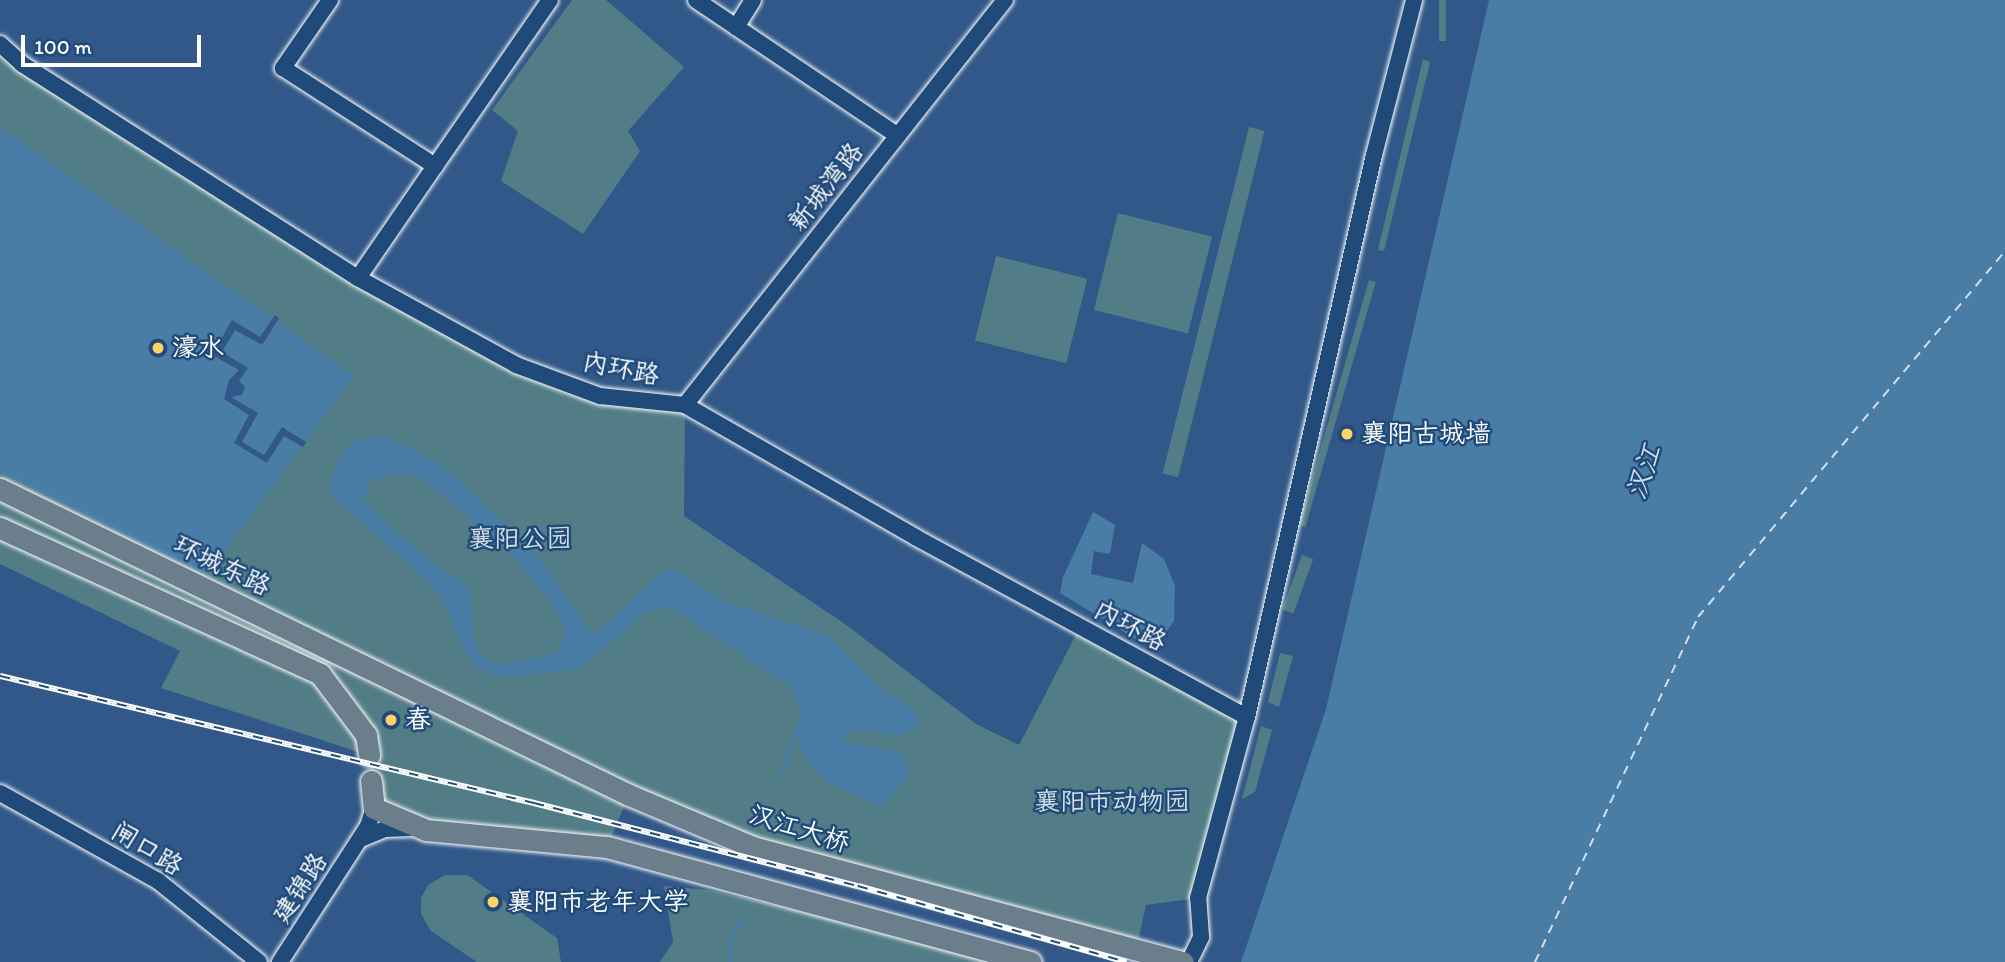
<!DOCTYPE html>
<html>
<head>
<meta charset="utf-8">
<style>
  body { margin:0 }
  #map { position:relative; width:2005px; height:962px; overflow:hidden; background:#315888; font-family:Itim,"LXGW WenKai TC",sans-serif }
  div>[style] { position:absolute }
  .green>* { inset:0; background:#527d86; transform-origin:0 0 }
  .water>* { inset:0; background:#497da6 }
  .pier>* { inset:0; background:#315888 }
  .stream>* { height:3.5px; margin:-1.75px; padding:0 1.75px; transform-origin:1.75px; border-radius:1.75px; background:#497da6 }
  .ferry>* { height:2px; margin-top:-1px; transform-origin:0; background:repeating-linear-gradient(90deg,#d2dee9 0 9px,transparent 0 16px) }
  .roads { filter:drop-shadow(0 0 2px #fff) drop-shadow(0 0 2px #fff) }
  .minor>* { height:16px; margin:-8px; padding:0 8px; transform-origin:8px; border-radius:8px; background:#1f4a7a }
  .major>* { height:21px; margin:-10.5px; padding:0 10.5px; transform-origin:10.5px; border-radius:10.5px; background:#6b7e8b }
  .rail>* { height:6px; margin-top:-3px; transform-origin:0; background:repeating-linear-gradient(90deg,#1f4a7a 0 10px,#fff 0 20px); box-sizing:border-box; border-block:2px solid #fff }
  .dots>* { width:19px; height:19px; translate:-50% -50%; box-sizing:border-box; border:4px solid #1f4a7a; border-radius:50% }
  span { translate:-50% -50%; white-space:nowrap; text-align:center; line-height:1.15; -webkit-text-stroke:5px #1f4a7a; paint-order:stroke }
  .street-label { font-size:26px; color:#fff }
  .poi-label { font-size:26px; color:#fff }
  .left { translate:0 -50%; text-align:left }
  .park-label { font-size:26px; color:#d4dee1 }
  .water-label { font-size:28px; color:#d2dee9; font-style:italic }
  .scale { position:absolute; left:21px; top:35px; width:180px; height:32px; box-sizing:border-box; border:4px solid #fff; border-top:0; padding-left:9px; font-size:21px; line-height:24px; white-space:nowrap; color:#fff; -webkit-text-stroke:5px #1f4a7a; paint-order:stroke }
</style>
</head>
<body>
<div id="map">
  <div class="green">
    <i style="clip-path:polygon(572px 0,606px 0,684px 67px,628px 131px,640px 151px,583px 234px,501px 181px,518px 131px,492px 110px)"></i>
    <i style="left:1439px;top:0;width:7px;height:41px"></i>
    <i style="clip-path:polygon(0 44px,22px 64px,516px 365px,600px 395px,685px 405px,684px 516px,845px 624px,976px 724px,1019px 745px,1080px 627px,1247px 717px,1198px 898px,1146px 905px,1136px 950px,753px 847px,629px 795px,607px 847px,426px 830px,374px 808px,368px 755px,161px 688px,180px 651px,0 564px,0 472px,207px 575px,354px 376px,0 127px)"></i>
    <i style="clip-path:polygon(1423px 59px,1430px 62px,1384px 251px,1378px 250px)"></i>
    <i style="left:1249px;top:127px;width:16px;height:357px;rotate:14deg"></i>
    <i style="left:1118px;top:213px;width:97px;height:100px;rotate:14deg"></i>
    <i style="left:996px;top:256px;width:94px;height:87px;rotate:14deg"></i>
    <i style="left:1369px;top:280px;width:7px;height:255px;rotate:16deg"></i>
    <i style="left:1302px;top:555px;width:12px;height:58px;rotate:20deg"></i>
    <i style="clip-path:polygon(1280px 653px,1293px 656px,1279px 707px,1268px 702px)"></i>
    <i style="clip-path:polygon(1261px 726px,1272px 730px,1255px 792px,1242px 799px)"></i>
    <i style="clip-path:polygon(445px 875px,467px 875px,557px 938px,561px 962px,477px 962px,431px 931px,421px 914px,421px 898px,428px 885px)"></i>
    <i style="clip-path:polygon(664px 886px,708px 890px,1016px 962px,660px 962px,673px 942px)"></i>
  </div>
  <div class="water">
    <i style="clip-path:polygon(1489px 0,2005px 0,2005px 962px,1241px 962px,1326px 709px)"></i>
    <i style="clip-path:polygon(0 127px,354px 376px,207px 575px,0 472px)"></i>
    <i style="clip-path:polygon(evenodd,374px 436px,391px 439px,442px 465px,534px 551px,594px 636px,665px 569px,678px 571px,724px 601px,829px 636px,875px 683px,915px 711px,919px 726px,900px 735px,851px 729px,842px 740px,904px 754px,910px 775px,881px 806px,829px 784px,806px 761px,796px 731px,801px 712px,791px 687px,675px 610px,664px 608px,645px 613px,580px 669px,505px 677px,490px 674px,478px 667px,466px 654px,444px 602px,431px 584px,333px 497px,329px 488px,339px 459px,352px 442px,374px 436px,402px 473px,424px 479px,503px 547px,529px 574px,560px 616px,565px 634px,559px 652px,507px 665px,492px 662px,478px 653px,474px 638px,471px 597px,465px 585px,422px 554px,364px 502px,370px 480px,402px 473px)"></i>
    <i style="clip-path:polygon(1093px 512px,1115px 525px,1110px 554px,1094px 551px,1091px 574px,1133px 583px,1142px 543px,1164px 559px,1175px 586px,1174px 621px,1160px 640px,1142px 643px,1060px 593px,1063px 577px)"></i>
  </div>
  <div class="pier">
    <i style="clip-path:polygon(275px 315px,279px 318px,262px 345px,235px 330px,222px 352px,248px 368px,239px 381px,245px 387px,242px 395px,231px 397px,258px 413px,242px 442px,264px 455px,282px 427px,306px 442px,303px 447px,284px 436px,267px 463px,234px 443px,249px 415px,224px 399px,229px 380px,239px 370px,212px 355px,232px 320px,260px 337px)"></i>
  </div>
  <div class="stream">
    <i style="left:782px;top:775px;width:46px;rotate:-72.3deg"></i>
    <i style="left:731px;top:962px;width:27px;rotate:-92deg"></i>
    <i style="left:730px;top:935px;width:20px;rotate:-49deg"></i>
  </div>
  <div class="ferry">
    <i style="left:1535px;top:962px;width:382px;rotate:-64.7deg"></i>
    <i style="left:1698px;top:617px;width:478px;rotate:-50deg"></i>
  </div>
  <div class="roads">
    <div class="minor">
      <i style="left:330px;top:0;width:83px;rotate:124.7deg"></i>
      <i style="left:283px;top:68px;width:181px;rotate:32.8deg"></i>
      <i style="left:435px;top:166px;width:136px;rotate:124.5deg"></i>
      <i style="left:696px;top:0;width:48px;rotate:34deg"></i>
      <i style="left:753px;top:0;width:32px;rotate:122deg"></i>
      <i style="left:736px;top:27px;width:195px;rotate:33.9deg"></i>
      <i style="left:0;top:44px;width:30px;rotate:42deg"></i>
      <i style="left:22px;top:64px;width:398px;rotate:32.5deg"></i>
      <i style="left:358px;top:278px;width:180px;rotate:28.8deg"></i>
      <i style="left:516px;top:365px;width:90px;rotate:20.3deg"></i>
      <i style="left:600px;top:396px;width:85px;rotate:6deg"></i>
      <i style="left:685px;top:405px;width:267px;rotate:29.8deg"></i>
      <i style="left:917px;top:538px;width:375px;rotate:28.5deg"></i>
      <i style="left:435px;top:166px;width:202px;rotate:-55.3deg"></i>
      <i style="left:685px;top:405px;width:516px;rotate:-51.69deg"></i>
      <i style="left:0;top:793px;width:181px;rotate:29.1deg"></i>
      <i style="left:158px;top:881px;width:129px;rotate:38.7deg"></i>
      <i style="left:361px;top:839px;width:26px;rotate:-23deg"></i>
      <i style="left:385px;top:829px;width:28px;rotate:-2deg"></i>
      <i style="left:280px;top:962px;width:162px;rotate:-57.1deg"></i>
      <i style="left:368px;top:826px;width:19px;rotate:-72deg"></i>
      <i style="left:1189px;top:962px;width:28px;rotate:-64deg"></i>
      <i style="left:1201px;top:937px;width:39px;rotate:-94deg"></i>
      <i style="left:1198px;top:898px;width:188px;rotate:-74.9deg"></i>
      <i style="left:1247px;top:717px;width:576px;rotate:-77.27deg"></i>
      <i style="left:1374px;top:155px;width:160px;rotate:-75.5deg"></i>
    </div>
    <div class="major">
      <i style="left:0;top:489px;width:699px;rotate:25.94deg"></i>
      <i style="left:629px;top:795px;width:134px;rotate:22.8deg"></i>
      <i style="left:753px;top:847px;width:445px;rotate:15deg"></i>
      <i style="left:0;top:528px;width:352px;rotate:24.5deg"></i>
      <i style="left:320px;top:674px;width:76px;rotate:53deg"></i>
      <i style="left:366px;top:735px;width:20px;rotate:81deg"></i>
      <i style="left:371px;top:781px;width:27px;rotate:84deg"></i>
      <i style="left:374px;top:808px;width:56px;rotate:22.9deg"></i>
      <i style="left:426px;top:830px;width:182px;rotate:5.4deg"></i>
      <i style="left:607px;top:847px;width:439px;rotate:15.2deg"></i>
    </div>
  </div>
  <div class="rail">
    <i style="left:0;top:676px;width:549px;rotate:13.38deg"></i>
    <i style="left:534px;top:803px;width:334px;rotate:14.4deg"></i>
    <i style="left:858px;top:886px;width:279px;rotate:15.8deg"></i>
  </div>
  <div class="dots">
    <i style="left:158px;top:348px;background:#ffd166"></i>
    <i style="left:1347px;top:434px;background:#ffd166"></i>
    <i style="left:391px;top:720px;background:#ffd166"></i>
    <i style="left:493px;top:902px;background:#ffd166"></i>
  </div>
  <div class="street-label">
    <span style="left:826px;top:187px;rotate:-52deg">新城湾路</span>
    <span style="left:621px;top:369px;rotate:11deg">内环路</span>
    <span style="left:222px;top:566px;rotate:26deg">环城东路</span>
    <span style="left:1130px;top:626px;rotate:28deg">内环路</span>
    <span style="left:799px;top:829px;rotate:17deg">汉江大桥</span>
    <span style="left:147px;top:849px;rotate:31deg">闸口路</span>
    <span style="left:300px;top:888px;rotate:-57deg">建锦路</span>
  </div>
  <div class="poi-label">
    <span class="left" style="left:172px;top:348px">濠水</span>
    <span class="left" style="left:1361px;top:434px">襄阳古城墙</span>
    <span class="left" style="left:405px;top:720px">春</span>
    <span class="left" style="left:507px;top:902px">襄阳市老年大学</span>
  </div>
  <div class="park-label">
    <span style="left:520px;top:539px">襄阳公园</span>
    <span style="left:1112px;top:802px">襄阳市动物园</span>
  </div>
  <div class="water-label">
    <span style="left:1643px;top:472px;rotate:-72deg">汉江</span>
  </div>
  <div class="scale">100 m</div>
</div>
</body>
</html>
